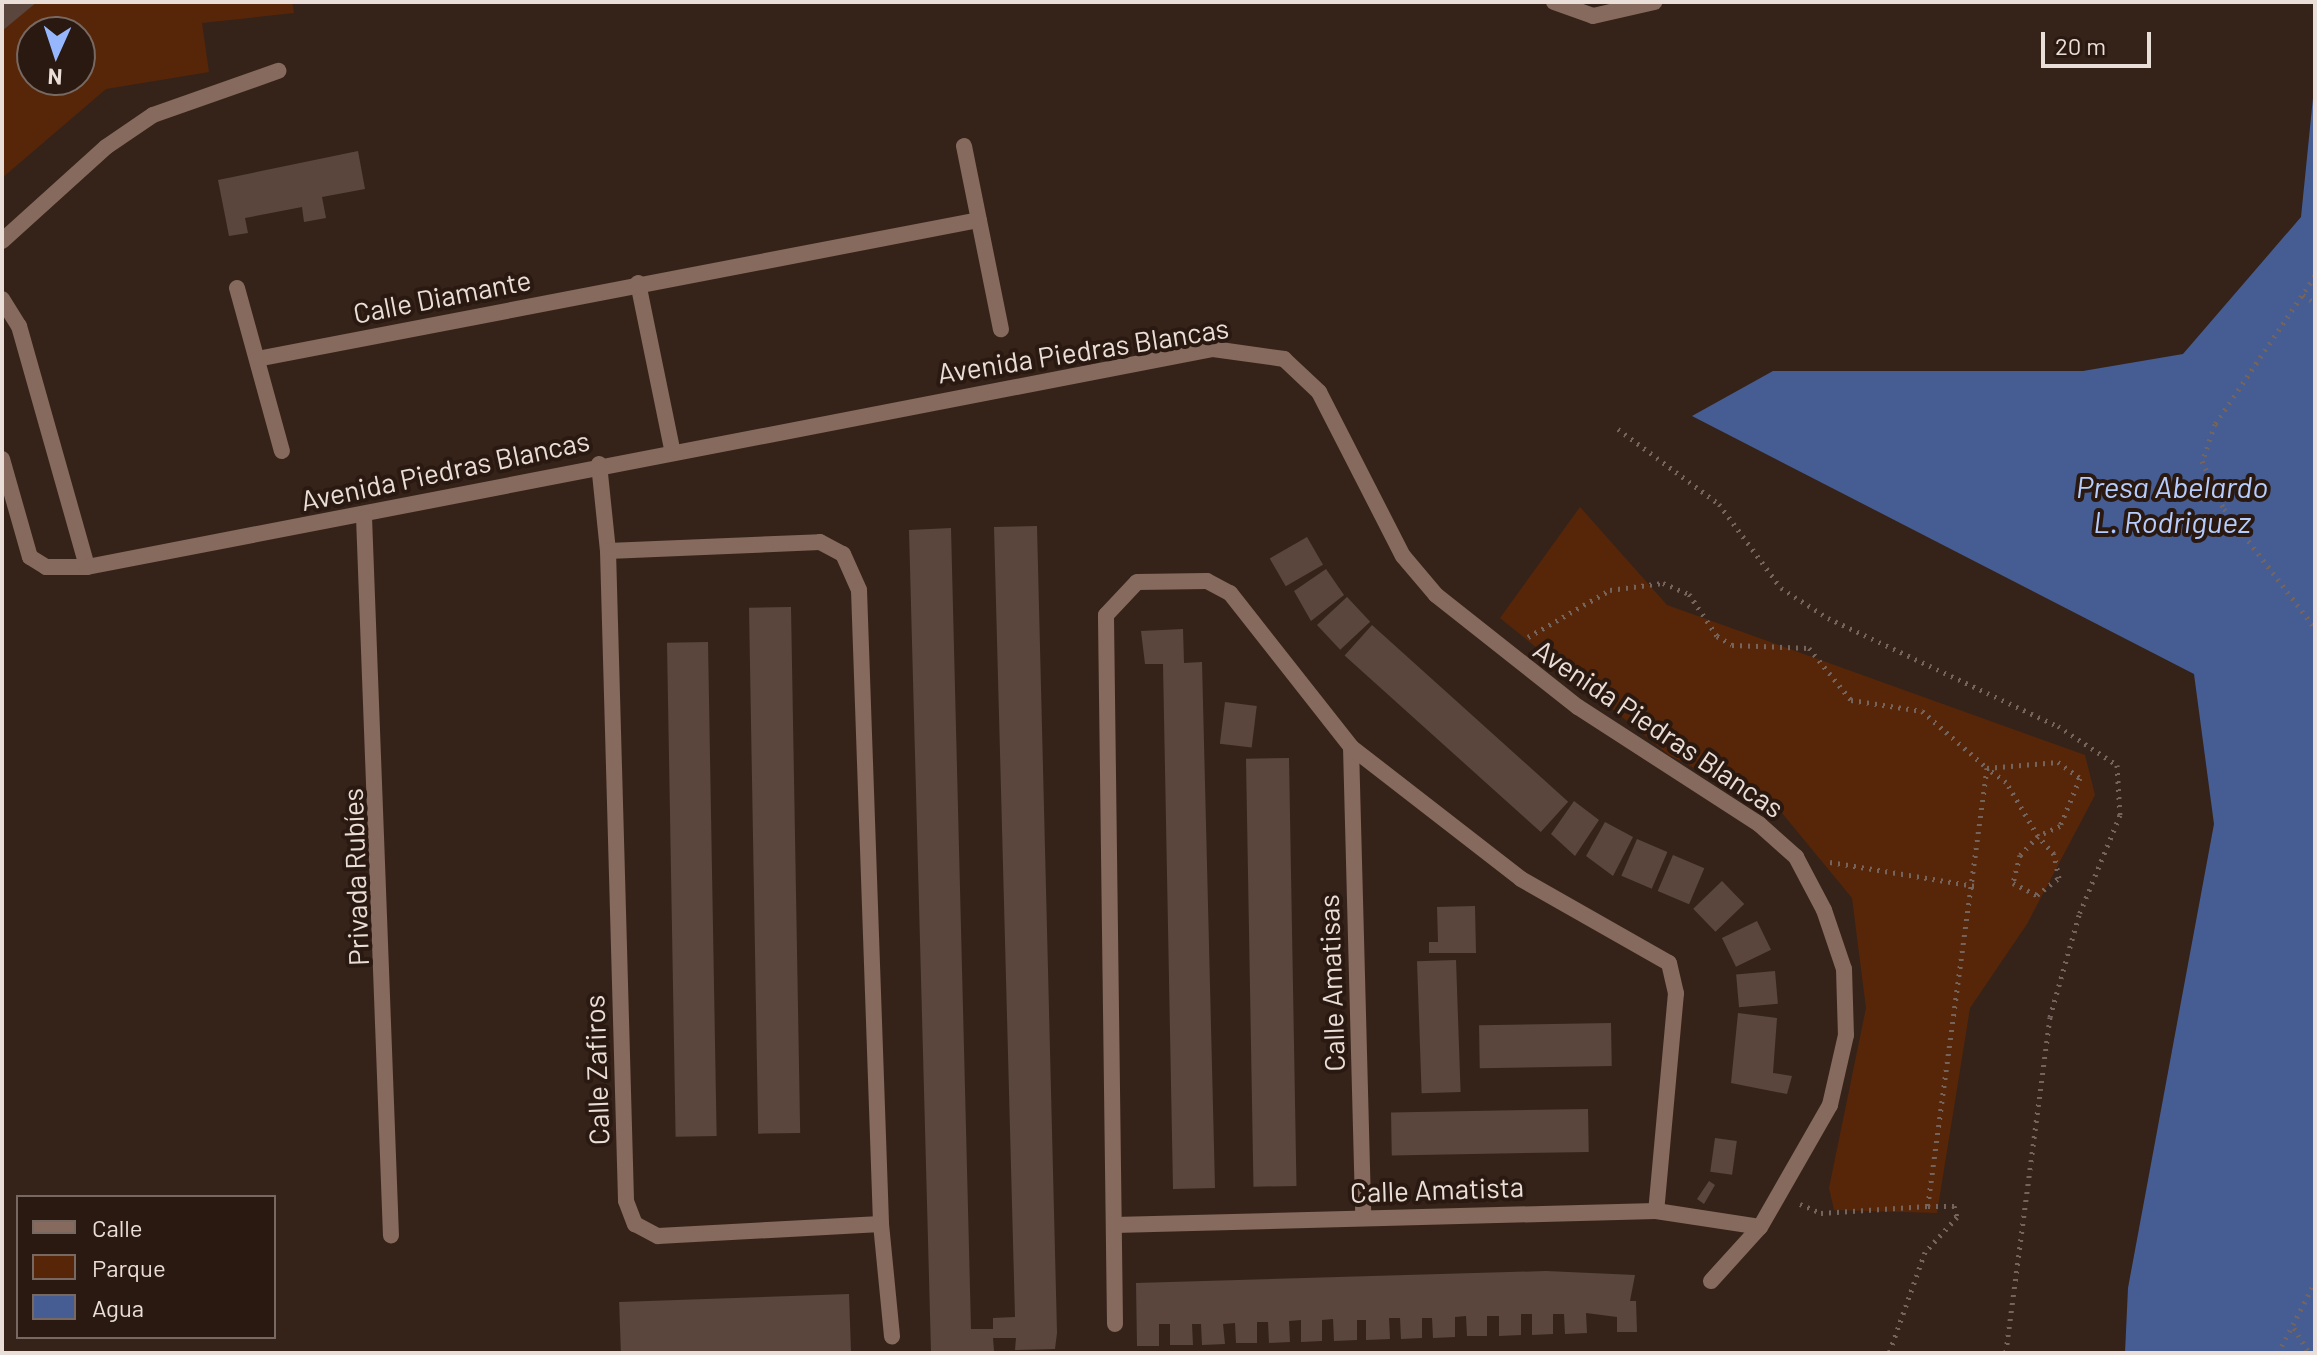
<!DOCTYPE html>
<html>
<head>
<meta charset="utf-8">
<style>
  body { margin:0 }
  #map { position:relative; width:2317px; height:1355px; overflow:hidden; background:#35231a; font-family:Barlow,sans-serif }
  div>[style] { position:absolute }
  .green>* { inset:0; background:#572609 }
  .water>* { inset:0; background:#465d94 }
  .building>* { inset:0; background:#5a463c; transform-origin:0 0 }
  .path>* { height:5px; margin-top:-2.5px; transform-origin:0; background:repeating-linear-gradient(90deg,#74645c 0 2px,transparent 0 8px) }
  .lane>* { height:16px; margin:-8px; padding:0 8px; transform-origin:8px; border-radius:8px; background:#866a5d }
  .street>* { height:16px; margin:-8px; padding:0 8px; transform-origin:8px; border-radius:8px; background:#866a5d }
  span { translate:-50% -50%; white-space:nowrap; text-align:center; line-height:1.15; -webkit-text-stroke:8px #2a1911; paint-order:stroke }
  .street-label { font-size:28px; color:#eaded8 }
  .water-label { font-size:30px; color:#b6cdfe; font-style:italic }
  .frame { position:absolute; inset:0; border:4px solid #eaded8; pointer-events:none }
  .legend { position:absolute; left:16px; top:1195px; width:260px; height:144px; box-sizing:border-box; background:#2a1911; border:2px solid #776861; margin:0; padding:10px 14px; list-style:none; font-size:24px; color:#eaded8 }
  .legend li { display:flex; align-items:center; gap:16px; height:40px }
  .legend b { width:40px; border:2px solid #776861 }
  .north { position:absolute; left:16px; top:16px; width:80px; height:80px; box-sizing:border-box; background:#2a1911; border:2px solid #776861; border-radius:50%; rotate:183deg; font-size:22px; font-weight:700; line-height:32px; text-align:center; color:#eaded8 }
  .north::after { content:''; display:block; margin:auto; width:28px; height:36px; background:#96b6fd; clip-path:polygon(50% 0,100% 100%,50% 72%,0 100%) }
  .scale { position:absolute; left:2041px; top:32px; width:110px; height:36px; box-sizing:border-box; border:4px solid #eaded8; border-top:0; padding-left:10px; font-size:24px; line-height:28px; white-space:nowrap; color:#eaded8; -webkit-text-stroke:6px #2a1911; paint-order:stroke }
</style>
</head>
<body>
<div id="map">
  <div class="green">
    <i style="clip-path:polygon(evenodd,2px 2px,292px 2px,294px 13px,202px 23px,209px 72px,106px 89px,2px 178px,2px 2px,32px 32px,80px 32px,80px 80px,32px 80px,32px 32px)"></i>
    <i style="clip-path:polygon(1580px 507px,1667px 605px,2085px 755px,2095px 795px,2027px 924px,1970px 1008px,1937px 1213px,1834px 1210px,1829px 1188px,1866px 1008px,1852px 898px,1782px 813px,1669px 755px,1500px 618px)"></i>
  </div>
  <div class="water">
    <i style="clip-path:polygon(2315px 78px,2315px 1353px,2125px 1353px,2128px 1288px,2214px 824px,2194px 674px,1692px 416px,1773px 371px,2083px 371px,2183px 354px,2301px 217px)"></i>
  </div>
  <div class="building">
    <i style="clip-path:polygon(2px 2px,37px 2px,2px 31px)"></i>
    <i style="clip-path:polygon(358px 151px,365px 189px,322px 197px,326px 218px,304px 222px,302px 207px,245px 218px,248px 233px,229px 236px,218px 180px)"></i>
    <i style="clip-path:polygon(1037px 526px,1057px 1333px,1055px 1349px,1015px 1350px,1016px 1338px,993px 1338px,994px 1351px,931px 1352px,909px 530px,951px 528px,971px 1329px,993px 1329px,993px 1318px,1015px 1317px,994px 527px)"></i>
    <i style="left:1307px;top:537px;width:32px;height:43px;rotate:60deg"></i>
    <i style="clip-path:polygon(1326px 569px,1344px 595px,1311px 621px,1294px 591px)"></i>
    <i style="left:1347px;top:597px;width:34px;height:41px;rotate:47deg"></i>
    <i style="left:791px;top:607px;width:526px;height:42px;rotate:89deg"></i>
    <i style="left:1372px;top:625px;width:264px;height:41px;rotate:42deg"></i>
    <i style="clip-path:polygon(1183px 629px,1184px 663px,1202px 662px,1215px 1188px,1173px 1189px,1163px 664px,1145px 664px,1141px 631px)"></i>
    <i style="left:708px;top:642px;width:494px;height:41px;rotate:89deg"></i>
    <i style="left:1225px;top:702px;width:32px;height:42px;rotate:7deg"></i>
    <i style="left:1289px;top:758px;width:428px;height:43px;rotate:89deg"></i>
    <i style="clip-path:polygon(1574px 801px,1599px 820px,1575px 856px,1551px 834px)"></i>
    <i style="clip-path:polygon(1605px 822px,1633px 837px,1613px 876px,1586px 856px)"></i>
    <i style="left:1637px;top:839px;width:33px;height:40px;rotate:23deg"></i>
    <i style="left:1673px;top:855px;width:34px;height:39px;rotate:23deg"></i>
    <i style="left:1722px;top:881px;width:32px;height:40px;rotate:46deg"></i>
    <i style="clip-path:polygon(1475px 906px,1476px 953px,1429px 953px,1429px 942px,1438px 942px,1437px 907px)"></i>
    <i style="left:1757px;top:921px;width:32px;height:39px;rotate:64deg"></i>
    <i style="left:1456px;top:960px;width:132px;height:39px;rotate:88deg"></i>
    <i style="left:1775px;top:971px;width:33px;height:39px;rotate:85deg"></i>
    <i style="clip-path:polygon(1738px 1013px,1777px 1018px,1773px 1073px,1792px 1076px,1787px 1094px,1731px 1083px)"></i>
    <i style="left:1611px;top:1023px;width:43px;height:132px;rotate:89deg"></i>
    <i style="left:1588px;top:1109px;width:43px;height:197px;rotate:89deg"></i>
    <i style="left:1715px;top:1138px;width:22px;height:34px;rotate:8deg"></i>
    <i style="clip-path:polygon(1709px 1181px,1715px 1185px,1704px 1204px,1697px 1199px)"></i>
    <i style="clip-path:polygon(1546px 1271px,1635px 1275px,1630px 1301px,1636px 1301px,1637px 1332px,1617px 1332px,1617px 1317px,1586px 1313px,1587px 1333px,1565px 1334px,1564px 1314px,1553px 1314px,1553px 1334px,1532px 1335px,1532px 1314px,1521px 1314px,1521px 1335px,1499px 1336px,1499px 1316px,1487px 1316px,1487px 1336px,1467px 1336px,1466px 1316px,1455px 1317px,1455px 1337px,1433px 1338px,1432px 1318px,1422px 1318px,1422px 1338px,1401px 1339px,1400px 1318px,1389px 1318px,1390px 1339px,1366px 1340px,1366px 1320px,1357px 1320px,1357px 1340px,1334px 1341px,1333px 1319px,1322px 1320px,1322px 1341px,1301px 1342px,1301px 1320px,1289px 1321px,1290px 1342px,1269px 1343px,1268px 1322px,1257px 1322px,1257px 1343px,1236px 1343px,1235px 1323px,1223px 1324px,1225px 1344px,1202px 1345px,1201px 1324px,1192px 1324px,1193px 1345px,1170px 1345px,1170px 1324px,1159px 1324px,1159px 1346px,1137px 1346px,1136px 1283px)"></i>
    <i style="left:849px;top:1294px;width:59px;height:230px;rotate:88deg"></i>
  </div>
  <div class="path">
    <i style="left:2315px;top:276px;width:179px;rotate:124deg"></i>
    <i style="left:2215px;top:424px;width:39px;rotate:109deg"></i>
    <i style="left:2202px;top:461px;width:53px;rotate:65.4deg"></i>
    <i style="left:2224px;top:509px;width:150px;rotate:52.6deg"></i>
    <i style="left:2303px;top:295px;width:14px;rotate:34deg"></i>
    <i style="left:1618px;top:429px;width:126px;rotate:36.6deg"></i>
    <i style="left:1719px;top:504px;width:104px;rotate:53.6deg"></i>
    <i style="left:1781px;top:588px;width:56px;rotate:32.6deg"></i>
    <i style="left:1828px;top:618px;width:254px;rotate:25.2deg"></i>
    <i style="left:2058px;top:726px;width:71px;rotate:33.5deg"></i>
    <i style="left:2117px;top:765px;width:50px;rotate:86.6deg"></i>
    <i style="left:2120px;top:815px;width:108px;rotate:112.3deg"></i>
    <i style="left:2079px;top:915px;width:106px;rotate:105.9deg"></i>
    <i style="left:2050px;top:1017px;width:339px;rotate:97.5deg"></i>
    <i style="left:1528px;top:637px;width:95px;rotate:-29.8deg"></i>
    <i style="left:1610px;top:590px;width:53px;rotate:-7.5deg"></i>
    <i style="left:1663px;top:583px;width:28px;rotate:23deg"></i>
    <i style="left:1689px;top:594px;width:50px;rotate:56.3deg"></i>
    <i style="left:1717px;top:636px;width:17px;rotate:31deg"></i>
    <i style="left:1732px;top:645px;width:77px;rotate:2.2deg"></i>
    <i style="left:1809px;top:648px;width:67px;rotate:51.1deg"></i>
    <i style="left:1851px;top:700px;width:72px;rotate:8.8deg"></i>
    <i style="left:1922px;top:711px;width:86px;rotate:41.2deg"></i>
    <i style="left:1987px;top:768px;width:71px;rotate:-4.8deg"></i>
    <i style="left:2058px;top:762px;width:27px;rotate:36deg"></i>
    <i style="left:2080px;top:778px;width:52px;rotate:112.6deg"></i>
    <i style="left:2060px;top:826px;width:24px;rotate:156deg"></i>
    <i style="left:2038px;top:836px;width:26px;rotate:133deg"></i>
    <i style="left:2020px;top:855px;width:29px;rotate:104deg"></i>
    <i style="left:2013px;top:883px;width:27px;rotate:27deg"></i>
    <i style="left:2037px;top:895px;width:28px;rotate:-38deg"></i>
    <i style="left:2059px;top:878px;width:25px;rotate:-102deg"></i>
    <i style="left:2054px;top:854px;width:24px;rotate:-132deg"></i>
    <i style="left:2038px;top:836px;width:63px;rotate:-120.7deg"></i>
    <i style="left:2006px;top:782px;width:24px;rotate:-144deg"></i>
    <i style="left:1987px;top:768px;width:442px;rotate:97.7deg"></i>
    <i style="left:1928px;top:1206px;width:26px"></i>
    <i style="left:1954px;top:1206px;width:11px;rotate:75deg"></i>
    <i style="left:1957px;top:1217px;width:47px;rotate:132.4deg"></i>
    <i style="left:1925px;top:1252px;width:107px;rotate:109.6deg"></i>
    <i style="left:1830px;top:862px;width:147px;rotate:9.4deg"></i>
    <i style="left:1800px;top:1204px;width:23px;rotate:23deg"></i>
    <i style="left:1821px;top:1213px;width:107px;rotate:-3.7deg"></i>
    <i style="left:2294px;top:1328px;width:29px;rotate:59deg"></i>
    <i style="left:2234px;top:1353px;width:15px"></i>
    <i style="left:2278px;top:1353px;width:80px;rotate:-62.5deg"></i>
  </div>
  <div class="lane">
    <i style="left:1554px;top:2px;width:41px;rotate:19.7deg"></i>
    <i style="left:1593px;top:16px;width:63px;rotate:-12.9deg"></i>
  </div>
  <div class="street">
    <i style="left:964px;top:146px;width:187px;rotate:78.6deg"></i>
    <i style="left:2px;top:241px;width:140px;rotate:-42.1deg"></i>
    <i style="left:106px;top:147px;width:57px;rotate:-34.2deg"></i>
    <i style="left:153px;top:115px;width:133px;rotate:-19.4deg"></i>
    <i style="left:638px;top:283px;width:169px;rotate:78.4deg"></i>
    <i style="left:237px;top:288px;width:169px;rotate:74.6deg"></i>
    <i style="left:2px;top:299px;width:32px;rotate:58deg"></i>
    <i style="left:19px;top:326px;width:250px;rotate:74.2deg"></i>
    <i style="left:257px;top:359px;width:735px;rotate:-10.9deg"></i>
    <i style="left:2px;top:459px;width:102px;rotate:74.1deg"></i>
    <i style="left:30px;top:557px;width:19px;rotate:32deg"></i>
    <i style="left:46px;top:567px;width:41px"></i>
    <i style="left:87px;top:567px;width:1147px;rotate:-10.96deg"></i>
    <i style="left:1213px;top:349px;width:72px;rotate:8deg"></i>
    <i style="left:1284px;top:359px;width:48px;rotate:43.3deg"></i>
    <i style="left:1319px;top:392px;width:184px;rotate:62.9deg"></i>
    <i style="left:1403px;top:556px;width:51px;rotate:49.8deg"></i>
    <i style="left:1436px;top:595px;width:181px;rotate:38.3deg"></i>
    <i style="left:1578px;top:707px;width:216px;rotate:32.9deg"></i>
    <i style="left:1759px;top:824px;width:50px;rotate:41.7deg"></i>
    <i style="left:1796px;top:857px;width:60px;rotate:62.2deg"></i>
    <i style="left:1824px;top:910px;width:62px;rotate:71.3deg"></i>
    <i style="left:1844px;top:969px;width:66px;rotate:88.3deg"></i>
    <i style="left:1846px;top:1035px;width:72px;rotate:102.9deg"></i>
    <i style="left:1830px;top:1105px;width:141px;rotate:119.8deg"></i>
    <i style="left:1760px;top:1227px;width:73px;rotate:132.2deg"></i>
    <i style="left:599px;top:464px;width:87px;rotate:84.1deg"></i>
    <i style="left:608px;top:551px;width:650px;rotate:88.41deg"></i>
    <i style="left:626px;top:1201px;width:25px;rotate:69deg"></i>
    <i style="left:635px;top:1224px;width:26px;rotate:28deg"></i>
    <i style="left:658px;top:1236px;width:223px;rotate:-3.1deg"></i>
    <i style="left:364px;top:517px;width:719px;rotate:87.85deg"></i>
    <i style="left:608px;top:551px;width:212px;rotate:-2.4deg"></i>
    <i style="left:820px;top:542px;width:26px;rotate:28deg"></i>
    <i style="left:843px;top:554px;width:39px;rotate:66deg"></i>
    <i style="left:859px;top:590px;width:634px;rotate:88.01deg"></i>
    <i style="left:881px;top:1224px;width:113px;rotate:84.4deg"></i>
    <i style="left:1351px;top:747px;width:470px;rotate:88.5deg"></i>
    <i style="left:1114px;top:1225px;width:542px;rotate:-1.48deg"></i>
    <i style="left:1656px;top:1211px;width:105px;rotate:8.7deg"></i>
    <i style="left:1115px;top:1324px;width:709px;rotate:-90.73deg"></i>
    <i style="left:1106px;top:615px;width:45px;rotate:-46.8deg"></i>
    <i style="left:1137px;top:582px;width:70px;rotate:-0.8deg"></i>
    <i style="left:1207px;top:581px;width:26px;rotate:28deg"></i>
    <i style="left:1230px;top:593px;width:196px;rotate:51.8deg"></i>
    <i style="left:1351px;top:747px;width:215px;rotate:37.8deg"></i>
    <i style="left:1521px;top:879px;width:170px;rotate:29.6deg"></i>
    <i style="left:1669px;top:963px;width:31px;rotate:77deg"></i>
    <i style="left:1676px;top:993px;width:219px;rotate:95.2deg"></i>
  </div>
  <div class="street-label">
    <span style="left:442px;top:296px;rotate:-11deg">Calle Diamante</span>
    <span style="left:1083px;top:350px;rotate:-9deg">Avenida Piedras Blancas</span>
    <span style="left:445px;top:470px;rotate:-12deg">Avenida Piedras Blancas</span>
    <span style="left:1659px;top:728px;rotate:34deg">Avenida Piedras Blancas</span>
    <span style="left:355px;top:877px;rotate:-92deg">Privada Rubíes</span>
    <span style="left:1331px;top:983px;rotate:-92deg">Calle Amatisas</span>
    <span style="left:596px;top:1070px;rotate:-92deg">Calle Zafiros</span>
    <span style="left:1437px;top:1189px;rotate:-2deg">Calle Amatista</span>
  </div>
  <div class="water-label">
    <span style="left:2172px;top:503px">Presa Abelardo<br>L. Rodriguez</span>
  </div>
  <div class="frame"></div>
  <ul class="legend">
  <li><b style="height:10px;background:#866a5d"></b>Calle</li>
  <li><b style="height:22px;background:#572609"></b>Parque</li>
  <li><b style="height:22px;background:#465d94"></b>Agua</li>
  </ul>
  <div class="north">N</div>
  <div class="scale">20 m</div>
</div>
</body>
</html>
